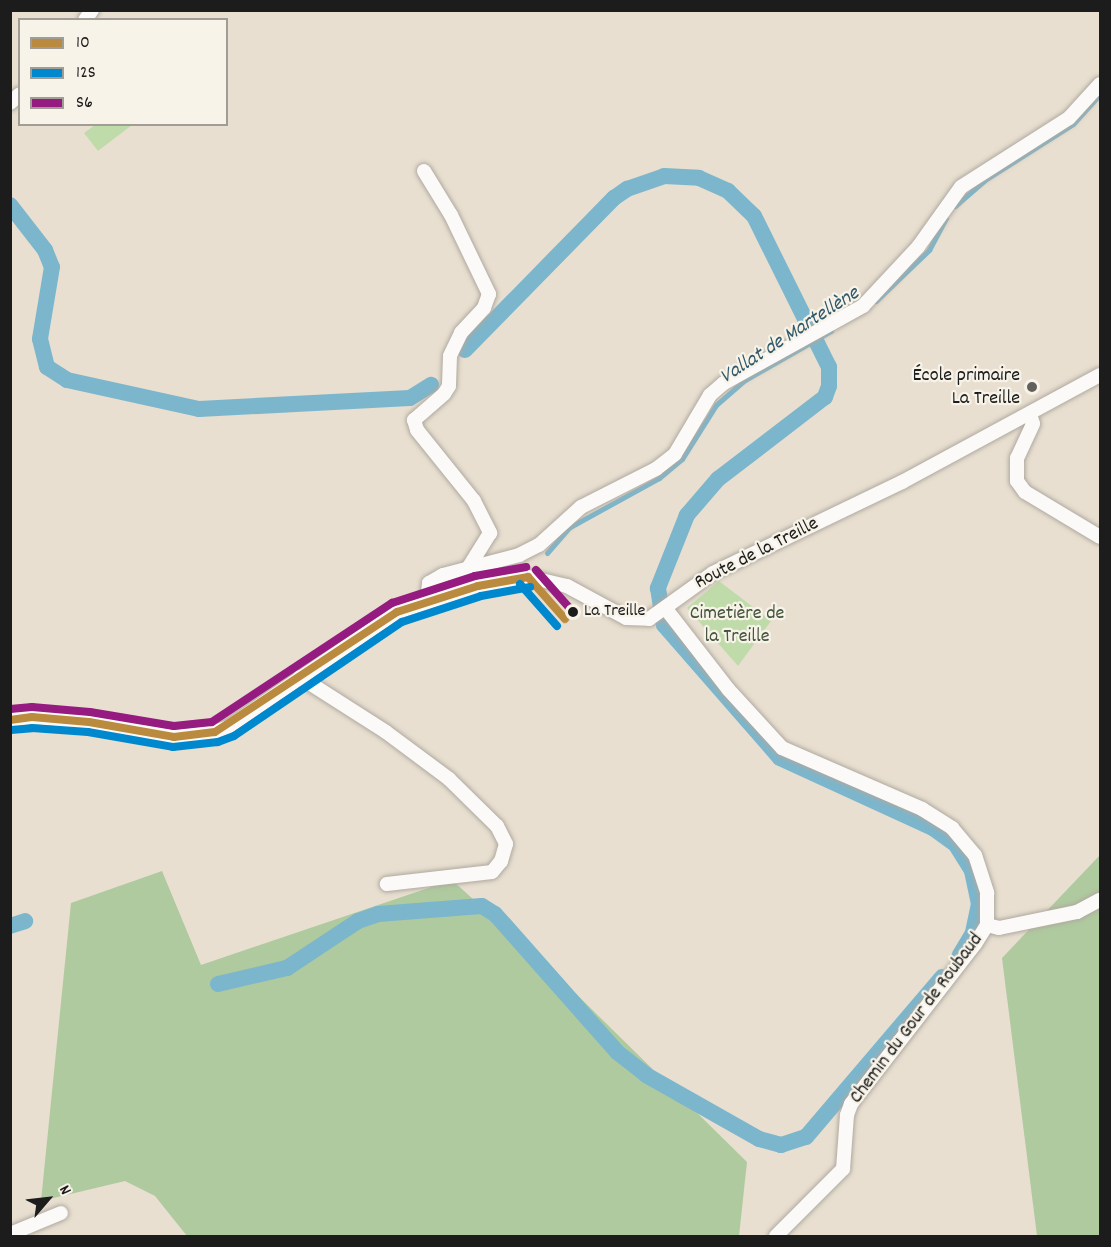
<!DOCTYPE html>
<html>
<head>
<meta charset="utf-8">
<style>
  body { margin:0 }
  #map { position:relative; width:1111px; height:1247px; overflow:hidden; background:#e8dfd0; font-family:Dekko,sans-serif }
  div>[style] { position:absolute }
  .green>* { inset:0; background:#c0dbaa }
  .forest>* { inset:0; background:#afca9f }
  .stream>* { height:5px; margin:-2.5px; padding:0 2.5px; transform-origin:2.5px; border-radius:2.5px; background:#7cb6cc }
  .canal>* { height:16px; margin:-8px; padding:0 8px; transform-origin:8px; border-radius:8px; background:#7cb6cc }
  .roads { filter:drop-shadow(0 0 2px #afa9a0) drop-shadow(0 0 2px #afa9a0) }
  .street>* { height:14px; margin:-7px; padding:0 7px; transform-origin:7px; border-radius:7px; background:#fcfaf8 }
  .bus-1>* { height:8px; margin:-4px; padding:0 4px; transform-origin:4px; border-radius:4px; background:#ba8a3e }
  .bus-2>* { height:8px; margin:-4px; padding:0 4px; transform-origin:4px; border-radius:4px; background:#0088ce }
  .bus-3>* { height:8px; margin:-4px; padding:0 4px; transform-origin:4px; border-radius:4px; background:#951b81 }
  .dots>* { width:16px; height:16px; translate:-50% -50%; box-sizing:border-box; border:3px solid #f7f3e8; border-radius:50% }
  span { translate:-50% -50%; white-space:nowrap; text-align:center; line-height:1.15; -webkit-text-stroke:4.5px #f7f3e8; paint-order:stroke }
  .bus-label { font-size:18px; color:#1c1c1c }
  .left { translate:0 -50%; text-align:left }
  .poi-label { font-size:20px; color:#1c1c1c }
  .right { translate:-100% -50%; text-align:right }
  .street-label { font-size:20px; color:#1c1c1c }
  .park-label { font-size:20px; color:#44543d }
  .water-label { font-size:21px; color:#32596a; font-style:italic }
  .frame { position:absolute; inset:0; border:12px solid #1c1c1c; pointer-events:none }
  .legend { position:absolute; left:18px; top:18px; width:210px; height:108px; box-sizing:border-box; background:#f7f3e8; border:2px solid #9f9d96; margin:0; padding:8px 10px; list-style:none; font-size:18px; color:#1c1c1c }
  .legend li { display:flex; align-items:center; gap:12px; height:30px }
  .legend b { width:30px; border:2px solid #9f9d96 }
  .north { position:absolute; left:18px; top:1169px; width:60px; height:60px; -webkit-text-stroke:4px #f7f3e8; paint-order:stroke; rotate:62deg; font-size:16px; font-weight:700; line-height:24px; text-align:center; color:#1c1c1c }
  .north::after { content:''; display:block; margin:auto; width:21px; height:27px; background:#1c1c1c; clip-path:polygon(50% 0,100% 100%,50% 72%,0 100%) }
</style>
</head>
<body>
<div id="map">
  <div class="green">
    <i style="clip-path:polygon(95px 125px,95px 124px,132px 125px,98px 151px,84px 133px)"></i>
    <i style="clip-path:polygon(719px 581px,771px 621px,738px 666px,687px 608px)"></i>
  </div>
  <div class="forest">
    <i style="clip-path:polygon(1100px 855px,1100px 1236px,1037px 1236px,1002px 958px)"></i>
    <i style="clip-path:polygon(162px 871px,201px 965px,452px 880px,561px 979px,747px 1162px,739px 1236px,187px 1236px,155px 1196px,125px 1181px,41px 1201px,71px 903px)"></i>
  </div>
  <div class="stream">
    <i style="left:955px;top:206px;width:40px;rotate:-41deg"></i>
    <i style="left:985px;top:180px;width:104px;rotate:-32.5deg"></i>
    <i style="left:1073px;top:124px;width:40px;rotate:-48deg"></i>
    <i style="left:876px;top:301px;width:74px;rotate:-43.9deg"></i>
    <i style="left:929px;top:250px;width:36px;rotate:-62deg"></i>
    <i style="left:547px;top:553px;width:35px;rotate:-49deg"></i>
    <i style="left:570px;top:527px;width:102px;rotate:-28.8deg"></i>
    <i style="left:659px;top:478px;width:30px;rotate:-40deg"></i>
    <i style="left:682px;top:459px;width:64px;rotate:-57.8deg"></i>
    <i style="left:716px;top:405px;width:38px;rotate:-41deg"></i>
    <i style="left:745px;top:380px;width:99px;rotate:-29.7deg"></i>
  </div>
  <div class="canal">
    <i style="left:10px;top:205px;width:57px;rotate:52.1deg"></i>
    <i style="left:45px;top:250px;width:18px;rotate:68deg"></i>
    <i style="left:52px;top:267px;width:73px;rotate:99.5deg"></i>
    <i style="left:40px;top:339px;width:29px;rotate:76deg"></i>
    <i style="left:47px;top:367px;width:24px;rotate:33deg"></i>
    <i style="left:67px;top:380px;width:135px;rotate:12.4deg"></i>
    <i style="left:199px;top:409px;width:211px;rotate:-3deg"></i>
    <i style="left:410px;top:398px;width:25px;rotate:-32deg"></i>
    <i style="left:465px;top:350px;width:213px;rotate:-45.6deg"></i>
    <i style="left:614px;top:198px;width:16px;rotate:-35deg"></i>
    <i style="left:627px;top:189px;width:39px;rotate:-19deg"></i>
    <i style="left:664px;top:176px;width:35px;rotate:3deg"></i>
    <i style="left:699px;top:178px;width:32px;rotate:24deg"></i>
    <i style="left:728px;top:191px;width:36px;rotate:44deg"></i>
    <i style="left:754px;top:216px;width:169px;rotate:63.6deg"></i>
    <i style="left:829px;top:367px;width:19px;rotate:90deg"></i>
    <i style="left:829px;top:386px;width:12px;rotate:110deg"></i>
    <i style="left:825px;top:397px;width:135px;rotate:142.5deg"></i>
    <i style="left:718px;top:479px;width:48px;rotate:130.7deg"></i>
    <i style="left:687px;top:515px;width:79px;rotate:111.7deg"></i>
    <i style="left:658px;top:588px;width:37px;rotate:81deg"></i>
    <i style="left:664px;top:625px;width:176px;rotate:48.9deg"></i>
    <i style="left:780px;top:758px;width:168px;rotate:24.6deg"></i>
    <i style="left:933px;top:828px;width:29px;rotate:36deg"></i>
    <i style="left:956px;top:845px;width:31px;rotate:58deg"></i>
    <i style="left:972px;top:871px;width:34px;rotate:78deg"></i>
    <i style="left:979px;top:904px;width:30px;rotate:102deg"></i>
    <i style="left:973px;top:933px;width:26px;rotate:121deg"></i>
    <i style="left:10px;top:926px;width:16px;rotate:-18deg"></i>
    <i style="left:218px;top:984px;width:71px;rotate:-13.1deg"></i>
    <i style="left:287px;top:968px;width:85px;rotate:-33.5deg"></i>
    <i style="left:358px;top:921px;width:21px;rotate:-19deg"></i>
    <i style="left:378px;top:914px;width:104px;rotate:-4.4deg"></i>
    <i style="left:482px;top:906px;width:15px;rotate:32deg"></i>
    <i style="left:495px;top:914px;width:184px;rotate:48.5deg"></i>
    <i style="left:617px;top:1052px;width:37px;rotate:38deg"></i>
    <i style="left:646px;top:1075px;width:130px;rotate:29.5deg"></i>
    <i style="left:759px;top:1139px;width:23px;rotate:15deg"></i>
    <i style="left:781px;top:1145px;width:26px;rotate:-18deg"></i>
    <i style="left:806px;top:1137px;width:210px;rotate:-49.6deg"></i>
  </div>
  <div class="roads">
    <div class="street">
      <i style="left:85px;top:20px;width:12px;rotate:-55deg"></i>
      <i style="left:10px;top:103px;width:13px;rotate:-42deg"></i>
      <i style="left:424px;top:171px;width:52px;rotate:58.5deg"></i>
      <i style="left:451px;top:215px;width:88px;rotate:64.3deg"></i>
      <i style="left:489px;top:294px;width:15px;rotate:110deg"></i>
      <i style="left:484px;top:308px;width:34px;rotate:133deg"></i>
      <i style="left:461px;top:333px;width:25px;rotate:116deg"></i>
      <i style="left:450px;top:356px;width:30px;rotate:92deg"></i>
      <i style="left:449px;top:386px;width:9px;rotate:122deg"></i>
      <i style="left:444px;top:394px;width:40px;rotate:139deg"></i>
      <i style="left:414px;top:420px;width:10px;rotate:73deg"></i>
      <i style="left:417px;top:430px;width:91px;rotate:51.2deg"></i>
      <i style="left:474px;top:501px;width:36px;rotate:63deg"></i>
      <i style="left:490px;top:533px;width:40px;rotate:122deg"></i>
      <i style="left:1030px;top:414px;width:10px;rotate:73deg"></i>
      <i style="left:1033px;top:424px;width:38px;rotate:115deg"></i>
      <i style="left:1017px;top:458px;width:23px;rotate:90deg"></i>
      <i style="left:1017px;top:481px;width:14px;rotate:54deg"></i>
      <i style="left:1025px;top:492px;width:87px;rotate:31deg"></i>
      <i style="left:427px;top:600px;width:17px;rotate:-83deg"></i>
      <i style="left:429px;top:583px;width:16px;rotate:-30deg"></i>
      <i style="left:443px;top:575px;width:79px;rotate:-14.7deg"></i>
      <i style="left:519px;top:555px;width:22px;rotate:-27deg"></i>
      <i style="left:539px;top:545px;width:57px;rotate:-42.1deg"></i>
      <i style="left:581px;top:507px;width:84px;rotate:-26.9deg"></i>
      <i style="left:656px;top:469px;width:24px;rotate:-38deg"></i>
      <i style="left:675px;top:454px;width:69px;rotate:-59.3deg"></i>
      <i style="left:710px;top:395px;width:18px;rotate:-41deg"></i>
      <i style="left:724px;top:383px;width:159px;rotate:-29deg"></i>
      <i style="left:863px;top:306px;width:81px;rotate:-47deg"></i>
      <i style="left:918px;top:247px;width:74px;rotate:-54.4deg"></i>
      <i style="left:961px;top:187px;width:128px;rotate:-32.6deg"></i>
      <i style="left:1069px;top:118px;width:46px;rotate:-47.6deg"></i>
      <i style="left:666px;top:609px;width:101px;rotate:52.2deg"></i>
      <i style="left:728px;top:689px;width:80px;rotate:47.5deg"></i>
      <i style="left:782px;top:748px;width:153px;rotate:23.5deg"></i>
      <i style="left:922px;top:809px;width:36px;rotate:32deg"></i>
      <i style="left:952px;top:828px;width:35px;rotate:50deg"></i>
      <i style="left:975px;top:855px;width:40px;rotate:72deg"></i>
      <i style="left:987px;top:893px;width:32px;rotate:90deg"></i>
      <i style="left:987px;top:925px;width:22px;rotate:122deg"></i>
      <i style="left:975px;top:944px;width:202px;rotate:127.8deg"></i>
      <i style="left:851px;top:1104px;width:12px;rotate:110deg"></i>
      <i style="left:847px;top:1115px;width:54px;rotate:94.2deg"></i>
      <i style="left:843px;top:1169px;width:95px;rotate:135deg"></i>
      <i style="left:300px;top:677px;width:102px;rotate:32.6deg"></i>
      <i style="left:386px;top:732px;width:79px;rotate:36.7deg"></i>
      <i style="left:449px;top:779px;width:67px;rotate:44.4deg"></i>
      <i style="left:497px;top:826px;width:20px;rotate:63deg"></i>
      <i style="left:506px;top:844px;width:18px;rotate:106deg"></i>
      <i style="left:501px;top:861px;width:14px;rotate:129deg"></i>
      <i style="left:492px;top:872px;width:106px;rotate:173.5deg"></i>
      <i style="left:10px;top:720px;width:22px;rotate:-8deg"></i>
      <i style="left:32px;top:717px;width:57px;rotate:5deg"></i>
      <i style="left:89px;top:722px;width:86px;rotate:10deg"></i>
      <i style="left:174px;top:737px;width:41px;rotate:-7deg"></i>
      <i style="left:215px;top:732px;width:14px;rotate:-21deg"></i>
      <i style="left:228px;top:727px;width:204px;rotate:-34.2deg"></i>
      <i style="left:397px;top:612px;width:85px;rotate:-17.8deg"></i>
      <i style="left:478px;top:586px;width:51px;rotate:-10.2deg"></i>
      <i style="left:528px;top:577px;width:40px;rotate:13deg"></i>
      <i style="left:567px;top:586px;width:67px;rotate:28.5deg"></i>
      <i style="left:626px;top:618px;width:23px;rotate:2deg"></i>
      <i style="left:649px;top:619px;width:79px;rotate:-35.7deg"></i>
      <i style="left:713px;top:573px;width:210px;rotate:-25.7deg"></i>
      <i style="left:902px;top:482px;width:225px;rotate:-28.4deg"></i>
      <i style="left:987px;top:925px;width:12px;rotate:14deg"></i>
      <i style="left:999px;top:928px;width:80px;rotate:-11.6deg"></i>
      <i style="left:1077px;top:912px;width:26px;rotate:-28deg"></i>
      <i style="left:10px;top:1234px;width:55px;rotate:-22.4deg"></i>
    </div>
  </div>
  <div class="bus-1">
    <i style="left:528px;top:577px;width:56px;rotate:48.6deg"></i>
    <i style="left:10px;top:720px;width:22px;rotate:-8deg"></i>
    <i style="left:32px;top:717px;width:57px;rotate:5deg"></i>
    <i style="left:89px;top:722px;width:86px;rotate:10deg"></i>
    <i style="left:174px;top:737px;width:41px;rotate:-7deg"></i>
    <i style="left:215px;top:732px;width:218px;rotate:-33.4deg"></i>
    <i style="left:397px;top:612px;width:85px;rotate:-17.8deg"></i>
    <i style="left:478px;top:586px;width:51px;rotate:-10.2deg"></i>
  </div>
  <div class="bus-2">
    <i style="left:520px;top:584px;width:56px;rotate:48.6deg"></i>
    <i style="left:11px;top:730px;width:21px;rotate:-5deg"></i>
    <i style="left:32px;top:728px;width:56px;rotate:4.1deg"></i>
    <i style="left:88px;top:732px;width:86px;rotate:10deg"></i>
    <i style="left:173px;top:747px;width:45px;rotate:-6.3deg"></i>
    <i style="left:218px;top:742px;width:17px;rotate:-21deg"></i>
    <i style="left:234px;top:736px;width:203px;rotate:-34.2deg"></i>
    <i style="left:402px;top:622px;width:83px;rotate:-18.2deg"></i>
    <i style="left:481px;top:596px;width:50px;rotate:-10.4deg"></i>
  </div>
  <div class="bus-3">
    <i style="left:536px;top:570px;width:56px;rotate:48.6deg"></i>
    <i style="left:10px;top:709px;width:22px;rotate:-5deg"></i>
    <i style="left:32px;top:707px;width:58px;rotate:4.9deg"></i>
    <i style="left:90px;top:712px;width:85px;rotate:9.5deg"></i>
    <i style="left:174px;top:726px;width:38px;rotate:-6deg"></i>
    <i style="left:212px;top:722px;width:216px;rotate:-33.5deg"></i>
    <i style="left:392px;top:603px;width:87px;rotate:-18deg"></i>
    <i style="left:475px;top:576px;width:52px;rotate:-10deg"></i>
  </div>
  <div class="dots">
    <i style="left:1032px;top:387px;background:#63605b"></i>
    <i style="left:573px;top:612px;background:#1c1c1c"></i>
  </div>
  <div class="bus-label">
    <span class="left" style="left:584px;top:612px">La Treille</span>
  </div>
  <div class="poi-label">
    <span class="right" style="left:1020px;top:388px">École primaire<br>La Treille</span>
  </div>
  <div class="street-label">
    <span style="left:757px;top:554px;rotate:-27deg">Route de la Treille</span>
    <span style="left:917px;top:1019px;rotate:-53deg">Chemin du Gour de Roubaud</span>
  </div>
  <div class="park-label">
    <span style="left:737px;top:626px">Cimetière de<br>la Treille</span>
  </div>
  <div class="water-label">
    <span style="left:790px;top:336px;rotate:-33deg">Vallat de Martellène</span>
  </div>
  <div class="frame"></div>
  <ul class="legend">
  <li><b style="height:8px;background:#ba8a3e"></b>10</li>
  <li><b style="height:8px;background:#0088ce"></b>12S</li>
  <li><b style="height:8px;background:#951b81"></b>S6</li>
  </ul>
  <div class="north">N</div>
</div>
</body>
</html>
